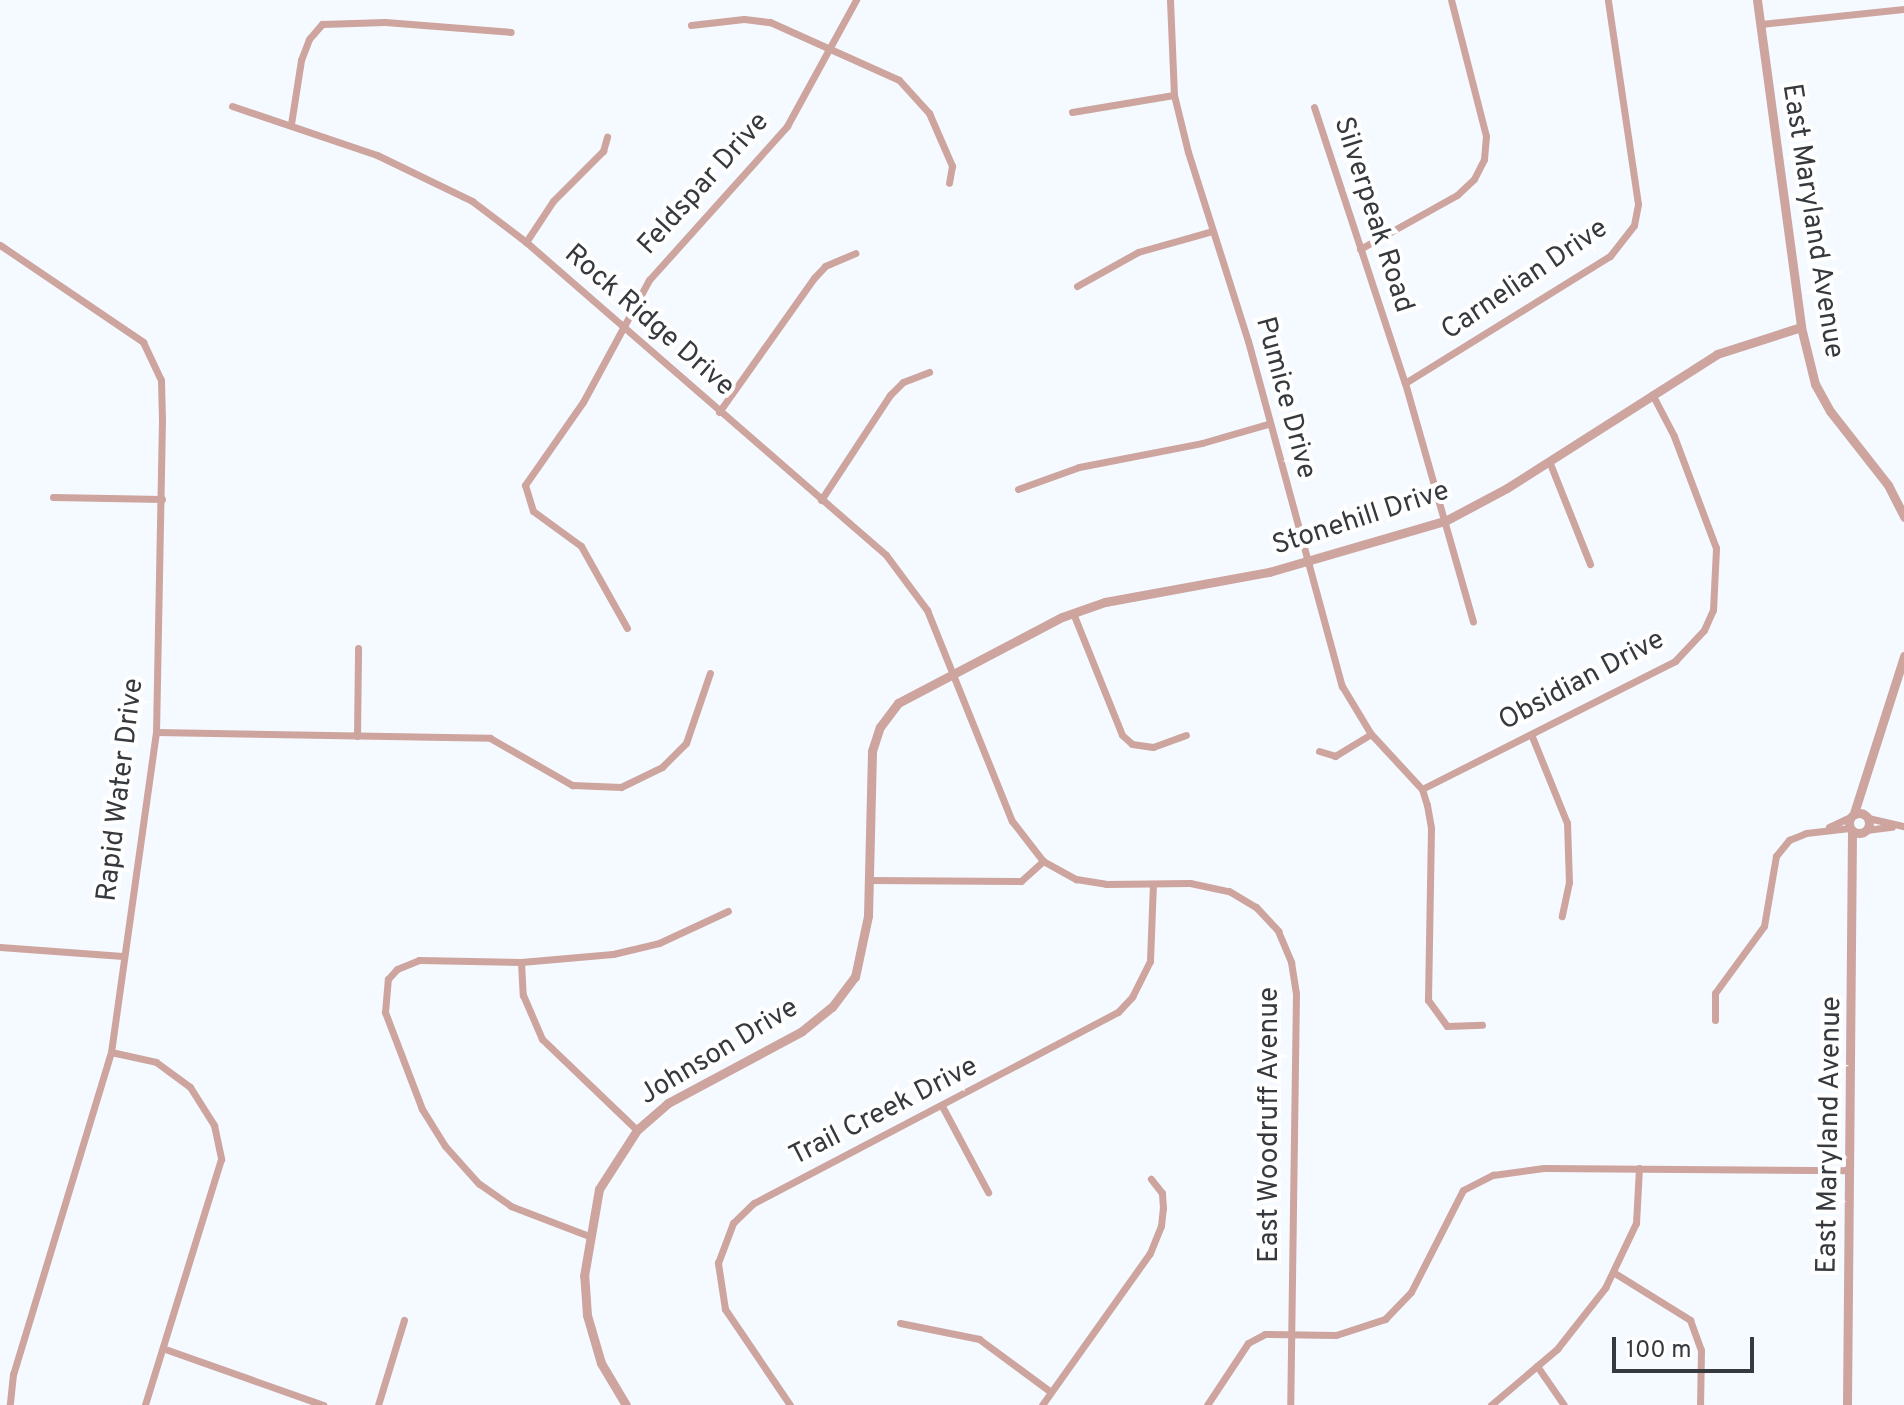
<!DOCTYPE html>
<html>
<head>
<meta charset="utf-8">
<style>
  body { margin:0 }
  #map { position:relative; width:1904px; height:1405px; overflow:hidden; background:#f4faff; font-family:Overpass,sans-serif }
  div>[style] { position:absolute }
  .minor>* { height:7px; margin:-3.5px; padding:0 3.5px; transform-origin:3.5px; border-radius:3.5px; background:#cea49e }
  .tertiary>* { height:9px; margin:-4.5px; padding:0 4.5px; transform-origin:4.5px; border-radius:4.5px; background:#cea49e }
  .tertiary>.ring { margin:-4.5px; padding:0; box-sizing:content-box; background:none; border:9px solid #cea49e; border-radius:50% }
  span { translate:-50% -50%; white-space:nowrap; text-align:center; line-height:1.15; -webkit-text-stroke:8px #fff; paint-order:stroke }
  .street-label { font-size:28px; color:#36393d }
  .scale { position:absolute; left:1612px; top:1337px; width:142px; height:36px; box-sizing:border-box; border:4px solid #36393d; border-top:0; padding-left:10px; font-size:24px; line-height:28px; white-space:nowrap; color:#36393d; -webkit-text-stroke:6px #fff; paint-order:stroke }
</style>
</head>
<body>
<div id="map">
  <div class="minor">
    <i style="left:1170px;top:0;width:95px;rotate:87.6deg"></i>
    <i style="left:1174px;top:95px;width:59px;rotate:76.2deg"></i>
    <i style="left:1188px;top:152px;width:198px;rotate:72.4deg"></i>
    <i style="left:1248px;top:341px;width:358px;rotate:74.8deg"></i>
    <i style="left:1342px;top:686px;width:56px;rotate:58.9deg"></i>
    <i style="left:1371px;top:734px;width:75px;rotate:47.2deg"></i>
    <i style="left:1422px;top:789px;width:17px;rotate:73deg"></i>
    <i style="left:1427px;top:805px;width:23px;rotate:80deg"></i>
    <i style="left:1431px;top:828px;width:172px;rotate:91deg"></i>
    <i style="left:1428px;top:1000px;width:32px;rotate:54deg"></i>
    <i style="left:1447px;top:1026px;width:35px;rotate:-2deg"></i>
    <i style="left:1761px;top:24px;width:144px;rotate:-6deg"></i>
    <i style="left:691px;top:25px;width:53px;rotate:-6.5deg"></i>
    <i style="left:744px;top:19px;width:26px;rotate:7deg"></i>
    <i style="left:770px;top:22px;width:141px;rotate:24.2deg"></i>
    <i style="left:899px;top:80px;width:45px;rotate:47.7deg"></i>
    <i style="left:929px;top:113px;width:58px;rotate:66.5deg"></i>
    <i style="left:952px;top:166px;width:17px;rotate:100deg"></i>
    <i style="left:232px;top:106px;width:153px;rotate:18.7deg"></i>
    <i style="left:377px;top:155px;width:106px;rotate:25.8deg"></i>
    <i style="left:472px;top:201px;width:68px;rotate:37.2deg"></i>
    <i style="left:526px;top:242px;width:477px;rotate:41deg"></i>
    <i style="left:886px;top:555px;width:69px;rotate:53.3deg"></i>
    <i style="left:927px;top:610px;width:227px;rotate:68.1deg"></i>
    <i style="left:1012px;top:821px;width:51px;rotate:52.2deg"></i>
    <i style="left:1043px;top:861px;width:38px;rotate:29deg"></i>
    <i style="left:1076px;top:879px;width:30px;rotate:9deg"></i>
    <i style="left:1106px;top:884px;width:84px;rotate:-0.7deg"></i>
    <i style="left:1190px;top:883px;width:40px;rotate:12deg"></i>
    <i style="left:1229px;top:891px;width:31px;rotate:31deg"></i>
    <i style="left:1256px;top:907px;width:33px;rotate:47deg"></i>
    <i style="left:1278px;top:931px;width:34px;rotate:67deg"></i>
    <i style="left:1291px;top:962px;width:31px;rotate:81deg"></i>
    <i style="left:1296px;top:993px;width:412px;rotate:90.8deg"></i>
    <i style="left:1314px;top:107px;width:291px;rotate:71.8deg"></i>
    <i style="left:1405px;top:383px;width:248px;rotate:74.1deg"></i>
    <i style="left:1072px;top:112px;width:103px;rotate:-9.5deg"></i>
    <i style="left:291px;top:124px;width:65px;rotate:-81.1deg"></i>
    <i style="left:301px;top:60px;width:22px;rotate:-69deg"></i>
    <i style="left:309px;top:39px;width:20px;rotate:-49deg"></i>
    <i style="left:322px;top:24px;width:63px;rotate:-1.8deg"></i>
    <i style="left:385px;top:22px;width:126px;rotate:4.5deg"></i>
    <i style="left:526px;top:242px;width:49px;rotate:-56.6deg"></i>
    <i style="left:553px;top:201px;width:71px;rotate:-45deg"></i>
    <i style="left:603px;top:151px;width:15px;rotate:-74deg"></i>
    <i style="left:0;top:245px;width:173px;rotate:34.1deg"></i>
    <i style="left:143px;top:342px;width:42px;rotate:64.7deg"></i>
    <i style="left:161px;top:380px;width:40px;rotate:88.6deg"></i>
    <i style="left:162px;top:420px;width:312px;rotate:91.1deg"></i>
    <i style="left:156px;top:732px;width:323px;rotate:98deg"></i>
    <i style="left:111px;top:1052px;width:337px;rotate:106.9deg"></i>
    <i style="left:13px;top:1374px;width:31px;rotate:96deg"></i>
    <i style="left:1360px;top:249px;width:111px;rotate:-29.1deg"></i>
    <i style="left:1457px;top:195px;width:23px;rotate:-43deg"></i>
    <i style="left:1474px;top:179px;width:22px;rotate:-63deg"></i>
    <i style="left:1484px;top:159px;width:23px;rotate:-85deg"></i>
    <i style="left:1486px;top:136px;width:140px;rotate:-104.4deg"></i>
    <i style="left:1077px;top:286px;width:70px;rotate:-29.1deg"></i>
    <i style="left:1138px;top:252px;width:77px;rotate:-15.8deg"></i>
    <i style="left:1405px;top:383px;width:241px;rotate:-31.8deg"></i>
    <i style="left:1610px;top:256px;width:39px;rotate:-52deg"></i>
    <i style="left:1634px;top:225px;width:21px;rotate:-79deg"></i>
    <i style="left:1638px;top:204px;width:206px;rotate:-98.4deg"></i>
    <i style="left:719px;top:412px;width:164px;rotate:-54.7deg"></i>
    <i style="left:814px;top:278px;width:16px;rotate:-47deg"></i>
    <i style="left:825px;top:266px;width:33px;rotate:-23deg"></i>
    <i style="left:1549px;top:461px;width:111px;rotate:68.3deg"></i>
    <i style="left:1018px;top:489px;width:65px;rotate:-19.8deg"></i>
    <i style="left:1079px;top:467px;width:125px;rotate:-11deg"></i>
    <i style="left:1202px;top:443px;width:69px;rotate:-16.1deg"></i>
    <i style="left:53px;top:497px;width:109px;rotate:1.1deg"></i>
    <i style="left:821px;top:500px;width:126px;rotate:-56.7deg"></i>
    <i style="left:890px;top:395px;width:18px;rotate:-45deg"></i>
    <i style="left:903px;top:382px;width:28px;rotate:-21deg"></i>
    <i style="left:1073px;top:613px;width:131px;rotate:68.1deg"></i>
    <i style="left:1122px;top:735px;width:13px;rotate:42deg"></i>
    <i style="left:1132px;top:744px;width:21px;rotate:8deg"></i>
    <i style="left:1153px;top:747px;width:35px;rotate:-20deg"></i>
    <i style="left:627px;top:628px;width:94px;rotate:-119.3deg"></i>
    <i style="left:581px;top:546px;width:59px;rotate:-143.9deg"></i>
    <i style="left:533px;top:511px;width:27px;rotate:-107deg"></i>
    <i style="left:525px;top:485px;width:101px;rotate:-55.1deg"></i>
    <i style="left:583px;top:402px;width:139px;rotate:-61.6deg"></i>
    <i style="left:649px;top:280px;width:207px;rotate:-48.1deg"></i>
    <i style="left:787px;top:126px;width:144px;rotate:-61.3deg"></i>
    <i style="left:156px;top:732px;width:334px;rotate:1deg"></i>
    <i style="left:490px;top:738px;width:95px;rotate:29.8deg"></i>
    <i style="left:572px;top:785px;width:49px;rotate:2.3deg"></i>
    <i style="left:621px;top:787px;width:46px;rotate:-26deg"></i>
    <i style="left:662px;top:767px;width:34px;rotate:-45deg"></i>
    <i style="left:686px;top:743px;width:74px;rotate:-71.1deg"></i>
    <i style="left:1531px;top:734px;width:96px;rotate:68deg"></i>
    <i style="left:1567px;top:823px;width:59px;rotate:88.1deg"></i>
    <i style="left:1569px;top:882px;width:35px;rotate:102deg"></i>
    <i style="left:357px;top:736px;width:88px;rotate:-89.3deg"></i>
    <i style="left:1319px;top:751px;width:17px;rotate:17deg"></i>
    <i style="left:1335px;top:756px;width:42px;rotate:-31.4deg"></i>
    <i style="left:1422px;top:789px;width:284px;rotate:-26.8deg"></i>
    <i style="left:1675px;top:661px;width:42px;rotate:-46.9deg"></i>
    <i style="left:1704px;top:630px;width:22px;rotate:-66deg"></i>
    <i style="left:1713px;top:610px;width:62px;rotate:-87.2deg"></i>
    <i style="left:1716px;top:548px;width:120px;rotate:-110.6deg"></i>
    <i style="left:1674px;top:436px;width:47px;rotate:-117.6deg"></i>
    <i style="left:1868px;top:818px;width:37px;rotate:13deg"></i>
    <i style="left:1829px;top:827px;width:23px;rotate:-25deg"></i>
    <i style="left:1866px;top:830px;width:26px;rotate:-7deg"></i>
    <i style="left:869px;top:880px;width:152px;rotate:0.4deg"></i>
    <i style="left:1021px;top:881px;width:30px;rotate:-42deg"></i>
    <i style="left:0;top:947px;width:123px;rotate:4.2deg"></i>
    <i style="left:521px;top:962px;width:33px;rotate:87deg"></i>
    <i style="left:523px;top:995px;width:48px;rotate:66.6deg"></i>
    <i style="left:542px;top:1039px;width:132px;rotate:43.8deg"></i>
    <i style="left:1715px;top:1020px;width:27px;rotate:-90deg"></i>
    <i style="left:1715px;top:993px;width:83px;rotate:-53.8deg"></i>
    <i style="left:1764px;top:926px;width:71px;rotate:-80.3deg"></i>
    <i style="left:1776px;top:856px;width:21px;rotate:-51deg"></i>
    <i style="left:1789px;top:840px;width:18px;rotate:-22deg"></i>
    <i style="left:1806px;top:833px;width:44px;rotate:-6.5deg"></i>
    <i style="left:111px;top:1052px;width:46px;rotate:12.5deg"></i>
    <i style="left:156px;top:1062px;width:42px;rotate:36.3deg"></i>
    <i style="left:190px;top:1087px;width:45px;rotate:57.7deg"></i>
    <i style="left:214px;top:1125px;width:35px;rotate:78deg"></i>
    <i style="left:221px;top:1159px;width:257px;rotate:107.2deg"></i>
    <i style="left:942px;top:1106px;width:98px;rotate:61.9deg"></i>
    <i style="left:589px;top:1236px;width:84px;rotate:-159deg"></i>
    <i style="left:511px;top:1206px;width:39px;rotate:-145deg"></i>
    <i style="left:479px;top:1184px;width:51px;rotate:-131.8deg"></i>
    <i style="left:445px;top:1146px;width:44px;rotate:-121.9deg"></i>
    <i style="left:422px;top:1109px;width:104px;rotate:-110.9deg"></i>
    <i style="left:385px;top:1012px;width:33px;rotate:-85deg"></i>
    <i style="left:388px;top:979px;width:13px;rotate:-48deg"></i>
    <i style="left:397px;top:969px;width:24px;rotate:-22deg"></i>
    <i style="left:419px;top:960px;width:102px;rotate:1.1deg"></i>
    <i style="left:521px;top:962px;width:92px;rotate:-5deg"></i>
    <i style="left:613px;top:954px;width:47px;rotate:-13.4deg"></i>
    <i style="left:659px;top:943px;width:76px;rotate:-24.9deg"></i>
    <i style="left:1613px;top:1272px;width:91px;rotate:31.9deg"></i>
    <i style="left:1690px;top:1320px;width:32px;rotate:70deg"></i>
    <i style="left:1701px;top:1350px;width:55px;rotate:91deg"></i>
    <i style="left:900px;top:1323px;width:81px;rotate:11.4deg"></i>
    <i style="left:979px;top:1339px;width:89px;rotate:36.4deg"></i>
    <i style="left:165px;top:1349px;width:168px;rotate:19.5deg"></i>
    <i style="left:1537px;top:1366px;width:47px;rotate:55.3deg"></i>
    <i style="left:378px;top:1405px;width:89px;rotate:-73deg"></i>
    <i style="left:790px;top:1405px;width:116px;rotate:-124.1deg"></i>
    <i style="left:725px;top:1309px;width:47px;rotate:-98.7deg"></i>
    <i style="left:718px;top:1263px;width:43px;rotate:-69.4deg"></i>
    <i style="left:733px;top:1223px;width:29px;rotate:-44deg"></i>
    <i style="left:754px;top:1203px;width:411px;rotate:-27.7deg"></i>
    <i style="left:1118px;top:1012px;width:21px;rotate:-47deg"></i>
    <i style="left:1132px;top:997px;width:40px;rotate:-63.4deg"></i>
    <i style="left:1150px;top:961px;width:77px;rotate:-87.8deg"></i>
    <i style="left:1042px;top:1405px;width:186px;rotate:-54.6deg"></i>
    <i style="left:1150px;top:1253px;width:29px;rotate:-68deg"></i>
    <i style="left:1161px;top:1226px;width:18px;rotate:-84deg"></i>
    <i style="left:1163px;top:1208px;width:15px;rotate:-94deg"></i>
    <i style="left:1162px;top:1193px;width:18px;rotate:-128deg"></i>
    <i style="left:1207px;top:1405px;width:74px;rotate:-56.5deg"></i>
    <i style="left:1248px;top:1343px;width:19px;rotate:-28deg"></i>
    <i style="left:1265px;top:1334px;width:71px;rotate:0.8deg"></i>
    <i style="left:1336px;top:1335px;width:52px;rotate:-18.1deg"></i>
    <i style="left:1385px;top:1319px;width:37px;rotate:-46deg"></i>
    <i style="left:1411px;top:1292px;width:114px;rotate:-63deg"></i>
    <i style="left:1463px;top:1190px;width:34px;rotate:-27deg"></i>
    <i style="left:1493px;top:1175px;width:51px;rotate:-7.8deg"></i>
    <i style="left:1544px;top:1168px;width:305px;rotate:0.4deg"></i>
    <i style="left:1491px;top:1405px;width:87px;rotate:-40.3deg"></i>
    <i style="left:1557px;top:1349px;width:78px;rotate:-51.8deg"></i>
    <i style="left:1605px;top:1288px;width:72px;rotate:-64.5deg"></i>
    <i style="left:1636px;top:1223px;width:55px;rotate:-86.9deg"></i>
  </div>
  <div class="tertiary">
    <i style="left:1757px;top:0;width:330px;rotate:82.3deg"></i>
    <i style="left:1801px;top:327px;width:59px;rotate:76.2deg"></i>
    <i style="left:1815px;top:384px;width:31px;rotate:61deg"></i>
    <i style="left:1830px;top:411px;width:94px;rotate:51.9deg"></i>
    <i style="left:1888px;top:485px;width:36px;rotate:63deg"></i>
    <i class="ring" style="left:1849px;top:813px;width:11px;height:11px"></i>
    <i style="left:1854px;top:813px;width:165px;rotate:-72.3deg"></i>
    <i style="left:626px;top:1405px;width:49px;rotate:-120.8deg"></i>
    <i style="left:601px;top:1363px;width:50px;rotate:-106.3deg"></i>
    <i style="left:587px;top:1315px;width:39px;rotate:-94deg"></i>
    <i style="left:584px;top:1276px;width:88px;rotate:-80.2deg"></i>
    <i style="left:599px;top:1189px;width:70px;rotate:-57.2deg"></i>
    <i style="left:637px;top:1130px;width:41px;rotate:-41.1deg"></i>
    <i style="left:668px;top:1103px;width:152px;rotate:-28.2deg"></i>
    <i style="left:802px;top:1031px;width:38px;rotate:-39deg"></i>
    <i style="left:832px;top:1007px;width:38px;rotate:-53deg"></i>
    <i style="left:855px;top:977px;width:62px;rotate:-78deg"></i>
    <i style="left:868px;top:916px;width:165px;rotate:-88.6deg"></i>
    <i style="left:872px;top:751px;width:25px;rotate:-72deg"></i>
    <i style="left:880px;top:727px;width:30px;rotate:-53deg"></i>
    <i style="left:898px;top:703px;width:185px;rotate:-27.7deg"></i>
    <i style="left:1062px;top:617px;width:46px;rotate:-19.2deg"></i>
    <i style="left:1105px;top:602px;width:167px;rotate:-10.4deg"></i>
    <i style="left:1269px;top:572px;width:183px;rotate:-16.2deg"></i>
    <i style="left:1445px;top:521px;width:70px;rotate:-28deg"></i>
    <i style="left:1507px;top:488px;width:249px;rotate:-32.5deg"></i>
    <i style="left:1717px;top:354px;width:88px;rotate:-17.8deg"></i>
    <i style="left:1847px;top:1405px;width:574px;rotate:-89.5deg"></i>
  </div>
  <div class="street-label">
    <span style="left:704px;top:184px;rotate:-48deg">Feldspar Drive</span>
    <span style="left:1373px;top:215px;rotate:72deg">Silverpeak Road</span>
    <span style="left:1812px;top:221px;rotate:81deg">East Maryland Avenue</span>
    <span style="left:1525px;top:280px;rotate:-34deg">Carnelian Drive</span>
    <span style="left:649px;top:321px;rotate:41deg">Rock Ridge Drive</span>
    <span style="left:1285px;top:398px;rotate:75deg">Pumice Drive</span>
    <span style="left:1361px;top:519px;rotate:-18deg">Stonehill Drive</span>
    <span style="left:1582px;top:681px;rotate:-28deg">Obsidian Drive</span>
    <span style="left:121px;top:790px;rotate:-83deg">Rapid Water Drive</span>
    <span style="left:719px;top:1052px;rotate:-31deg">Johnson Drive</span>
    <span style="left:884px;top:1112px;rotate:-27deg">Trail Creek Drive</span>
    <span style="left:1270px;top:1125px;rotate:-90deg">East Woodruff Avenue</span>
    <span style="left:1830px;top:1135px;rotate:-89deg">East Maryland Avenue</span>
  </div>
  <div class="scale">100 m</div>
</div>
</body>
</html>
